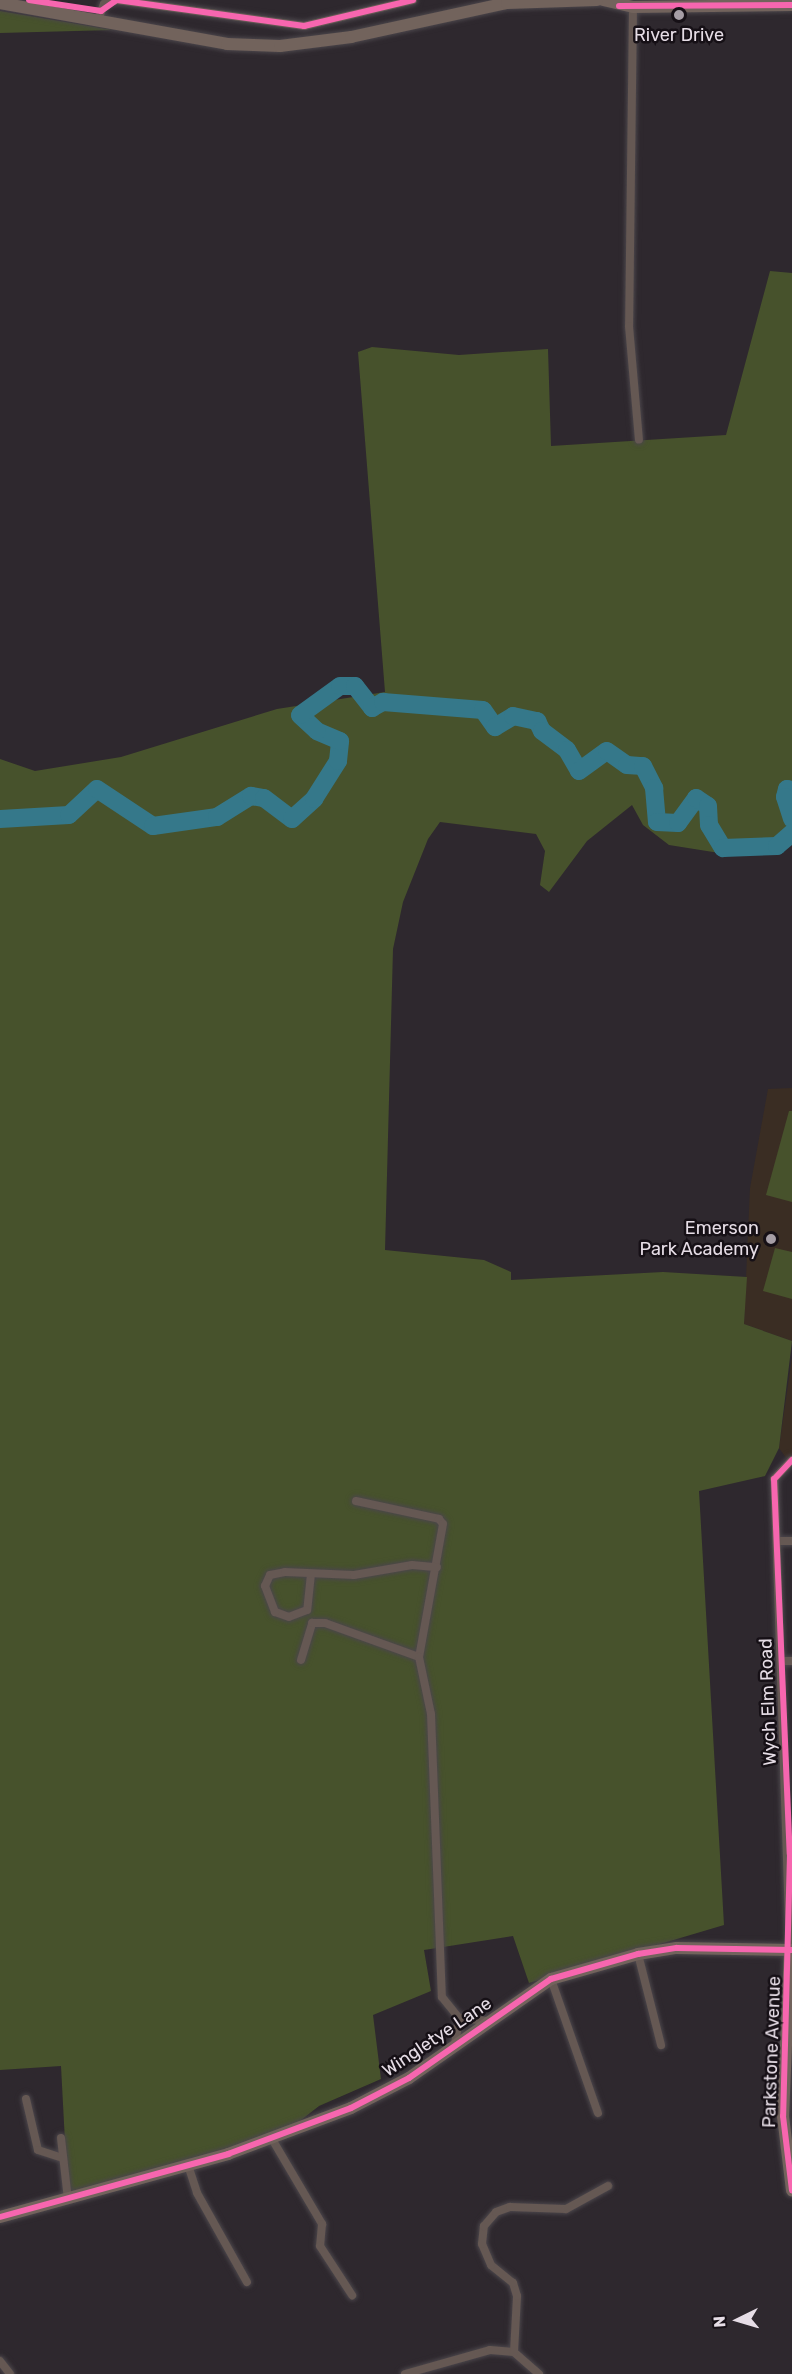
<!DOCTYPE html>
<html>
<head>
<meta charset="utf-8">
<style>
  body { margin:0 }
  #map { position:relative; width:792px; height:2374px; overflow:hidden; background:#2e282e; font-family:Rubik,sans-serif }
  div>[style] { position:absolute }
  .education>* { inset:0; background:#3a2d23 }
  .green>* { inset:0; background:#47522c }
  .river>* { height:18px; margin:-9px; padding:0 9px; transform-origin:9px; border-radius:9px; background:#35788a }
  .roads { filter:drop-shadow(0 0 2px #4b464b) drop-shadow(0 0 2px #4b464b) }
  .street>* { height:8px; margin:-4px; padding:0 4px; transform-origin:4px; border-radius:4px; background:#655853 }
  .secondary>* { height:12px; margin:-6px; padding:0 6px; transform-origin:6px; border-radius:6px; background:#72635c }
  .cycleway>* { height:6px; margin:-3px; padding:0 3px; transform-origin:3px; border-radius:3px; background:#f766af }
  .dots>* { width:16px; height:16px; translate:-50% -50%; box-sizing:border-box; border:3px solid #161016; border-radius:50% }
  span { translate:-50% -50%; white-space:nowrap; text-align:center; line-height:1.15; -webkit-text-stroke:5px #161016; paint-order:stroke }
  .poi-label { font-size:18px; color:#e6dde6 }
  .right { translate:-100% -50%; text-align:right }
  .street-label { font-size:18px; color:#e6dde6 }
  .north { position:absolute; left:708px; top:2290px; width:60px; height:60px; -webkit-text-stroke:4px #161016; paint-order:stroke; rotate:265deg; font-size:16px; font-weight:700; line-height:24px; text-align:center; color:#e6dde6 }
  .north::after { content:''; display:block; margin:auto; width:21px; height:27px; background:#e6dde6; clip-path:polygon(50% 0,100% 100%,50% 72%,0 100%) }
</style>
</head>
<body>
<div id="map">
  <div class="education">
    <i style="clip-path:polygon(792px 1088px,792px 1341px,744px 1324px,750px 1188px,768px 1089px)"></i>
    <i style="clip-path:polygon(792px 1357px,792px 1466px,779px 1448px)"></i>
  </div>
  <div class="green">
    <i style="clip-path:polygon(0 11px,113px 30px,0 33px)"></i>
    <i style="clip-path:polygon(770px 271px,792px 273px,792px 827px,766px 848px,732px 855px,669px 845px,643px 825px,632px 805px,587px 841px,549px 892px,540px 885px,545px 851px,536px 834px,440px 822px,428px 839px,403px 902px,393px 949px,385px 1250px,484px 1260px,511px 1272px,511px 1280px,663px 1272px,747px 1277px,744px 1324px,792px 1341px,779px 1448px,765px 1476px,699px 1491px,724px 1925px,529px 1983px,513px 1936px,424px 1950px,431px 1991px,373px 2015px,381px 2079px,319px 2106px,282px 2135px,68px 2199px,61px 2066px,0 2070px,0 759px,35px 771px,121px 757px,277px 709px,385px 692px,358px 352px,372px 347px,459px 355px,548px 349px,551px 446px,726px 435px)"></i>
    <i style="clip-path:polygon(789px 1111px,792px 1111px,792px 1202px,766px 1195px)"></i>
    <i style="clip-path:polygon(775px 1248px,792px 1252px,792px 1299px,763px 1291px)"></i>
  </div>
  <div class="river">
    <i style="left:792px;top:790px;width:5px;rotate:-169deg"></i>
    <i style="left:787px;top:789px;width:8px;rotate:104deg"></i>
    <i style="left:785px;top:797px;width:23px;rotate:72deg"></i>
    <i style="left:0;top:819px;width:69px;rotate:-3.3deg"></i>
    <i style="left:69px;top:815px;width:38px;rotate:-43deg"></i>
    <i style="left:97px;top:789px;width:67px;rotate:33.5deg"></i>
    <i style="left:153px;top:826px;width:65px;rotate:-8deg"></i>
    <i style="left:217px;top:817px;width:40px;rotate:-32deg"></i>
    <i style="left:251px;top:796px;width:13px;rotate:9deg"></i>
    <i style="left:264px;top:798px;width:35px;rotate:37deg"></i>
    <i style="left:292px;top:819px;width:30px;rotate:-42deg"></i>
    <i style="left:314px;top:799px;width:45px;rotate:-57.7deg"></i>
    <i style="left:338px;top:761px;width:20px;rotate:-84deg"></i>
    <i style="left:340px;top:741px;width:25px;rotate:-157deg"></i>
    <i style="left:317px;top:731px;width:23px;rotate:-137deg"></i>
    <i style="left:300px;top:715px;width:49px;rotate:-35.9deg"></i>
    <i style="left:340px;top:686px;width:15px"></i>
    <i style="left:355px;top:686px;width:28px;rotate:52deg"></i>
    <i style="left:372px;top:708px;width:13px;rotate:-29deg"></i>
    <i style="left:383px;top:702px;width:100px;rotate:4.6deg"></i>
    <i style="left:483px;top:710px;width:21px;rotate:55deg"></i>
    <i style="left:495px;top:727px;width:21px;rotate:-31deg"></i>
    <i style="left:513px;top:716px;width:25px;rotate:12deg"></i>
    <i style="left:537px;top:721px;width:11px;rotate:63deg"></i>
    <i style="left:542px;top:731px;width:31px;rotate:37deg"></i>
    <i style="left:567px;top:750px;width:24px;rotate:60deg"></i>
    <i style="left:579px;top:771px;width:34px;rotate:-36deg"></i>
    <i style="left:607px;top:751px;width:24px;rotate:35deg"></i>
    <i style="left:627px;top:765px;width:16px;rotate:4deg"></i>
    <i style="left:643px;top:766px;width:25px;rotate:63deg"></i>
    <i style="left:654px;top:788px;width:34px;rotate:85deg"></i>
    <i style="left:657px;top:822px;width:21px;rotate:3deg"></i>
    <i style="left:678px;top:823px;width:31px;rotate:-54deg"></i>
    <i style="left:696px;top:798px;width:14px;rotate:34deg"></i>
    <i style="left:708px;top:806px;width:19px;rotate:87deg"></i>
    <i style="left:709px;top:825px;width:27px;rotate:59deg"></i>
    <i style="left:723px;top:848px;width:54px;rotate:-2.1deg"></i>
    <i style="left:777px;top:846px;width:20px;rotate:-41deg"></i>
  </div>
  <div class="roads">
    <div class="street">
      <i style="left:633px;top:7px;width:319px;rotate:90.7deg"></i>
      <i style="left:629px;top:326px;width:114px;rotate:85deg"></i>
      <i style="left:98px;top:21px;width:18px;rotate:-71deg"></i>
      <i style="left:104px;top:4px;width:14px;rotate:-17deg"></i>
      <i style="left:117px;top:0;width:189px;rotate:7.9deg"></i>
      <i style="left:304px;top:26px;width:112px;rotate:-13.4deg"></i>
      <i style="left:356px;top:1501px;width:85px;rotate:12.2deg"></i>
      <i style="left:439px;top:1519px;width:6px;rotate:51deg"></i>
      <i style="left:443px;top:1524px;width:135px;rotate:100.2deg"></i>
      <i style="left:777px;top:1541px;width:15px"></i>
      <i style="left:311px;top:1574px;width:36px;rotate:96deg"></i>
      <i style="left:307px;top:1610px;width:19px;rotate:159deg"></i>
      <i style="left:289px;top:1617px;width:15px;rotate:-160deg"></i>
      <i style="left:275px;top:1612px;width:28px;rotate:-111deg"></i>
      <i style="left:265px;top:1586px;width:12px;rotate:-66deg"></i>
      <i style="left:270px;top:1575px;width:15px;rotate:-11deg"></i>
      <i style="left:285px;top:1572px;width:69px;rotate:2.5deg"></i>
      <i style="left:354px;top:1575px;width:59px;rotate:-9.8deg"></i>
      <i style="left:412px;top:1565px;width:25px;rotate:5deg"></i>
      <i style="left:301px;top:1660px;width:39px;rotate:-73deg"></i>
      <i style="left:312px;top:1623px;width:13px"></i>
      <i style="left:325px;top:1623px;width:100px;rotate:19.9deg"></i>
      <i style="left:419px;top:1657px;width:58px;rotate:78.1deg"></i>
      <i style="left:431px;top:1714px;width:283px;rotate:87.8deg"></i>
      <i style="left:442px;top:1997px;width:27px;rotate:51deg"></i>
      <i style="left:459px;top:2018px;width:28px;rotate:6deg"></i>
      <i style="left:781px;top:1661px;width:11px"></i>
      <i style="left:790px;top:1950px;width:471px;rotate:-91.9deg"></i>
      <i style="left:774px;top:1479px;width:26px;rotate:-47deg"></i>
      <i style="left:638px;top:1954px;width:94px;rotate:75.8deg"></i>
      <i style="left:551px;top:1979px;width:142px;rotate:70.7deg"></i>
      <i style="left:455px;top:2044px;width:26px;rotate:-81deg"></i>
      <i style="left:26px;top:2099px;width:52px;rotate:76.8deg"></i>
      <i style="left:38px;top:2150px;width:25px;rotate:18deg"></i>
      <i style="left:61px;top:2138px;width:61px;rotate:83.5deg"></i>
      <i style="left:272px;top:2139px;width:99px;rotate:59.5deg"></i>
      <i style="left:322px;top:2224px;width:22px;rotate:95deg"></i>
      <i style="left:320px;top:2246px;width:59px;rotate:56.9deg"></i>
      <i style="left:188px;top:2165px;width:29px;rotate:72deg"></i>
      <i style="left:197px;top:2193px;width:102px;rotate:60.7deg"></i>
      <i style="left:0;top:2361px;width:16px;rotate:52deg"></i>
      <i style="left:405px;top:2374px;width:88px;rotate:-15.8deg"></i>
      <i style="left:490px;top:2350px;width:24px;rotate:5deg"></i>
      <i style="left:539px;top:2374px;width:33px;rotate:-139deg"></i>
      <i style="left:514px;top:2352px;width:56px;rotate:-86.9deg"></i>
      <i style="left:517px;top:2296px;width:14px;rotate:-107deg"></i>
      <i style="left:513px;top:2283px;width:28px;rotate:-141deg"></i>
      <i style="left:491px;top:2265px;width:23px;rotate:-113deg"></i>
      <i style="left:482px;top:2244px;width:18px;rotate:-84deg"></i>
      <i style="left:484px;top:2226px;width:18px;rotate:-49deg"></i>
      <i style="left:496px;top:2212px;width:15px;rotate:-20deg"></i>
      <i style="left:510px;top:2207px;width:56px;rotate:2deg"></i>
      <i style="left:566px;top:2209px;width:48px;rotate:-28.7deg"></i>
    </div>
    <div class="secondary">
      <i style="left:603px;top:0;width:31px;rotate:13deg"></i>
      <i style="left:633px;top:7px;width:159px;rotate:-0.7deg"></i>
      <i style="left:0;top:3px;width:231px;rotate:10.2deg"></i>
      <i style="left:227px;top:44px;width:53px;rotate:2.2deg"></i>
      <i style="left:280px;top:46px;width:72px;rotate:-7.2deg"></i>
      <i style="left:351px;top:37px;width:160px;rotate:-12.3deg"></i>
      <i style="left:507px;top:3px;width:90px;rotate:-1.9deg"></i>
      <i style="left:790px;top:1950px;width:166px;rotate:92.4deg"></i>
      <i style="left:783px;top:2116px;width:75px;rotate:83.1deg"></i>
      <i style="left:0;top:2217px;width:237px;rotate:-15.4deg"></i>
      <i style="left:228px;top:2154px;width:131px;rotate:-20.5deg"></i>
      <i style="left:351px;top:2108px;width:65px;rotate:-27.3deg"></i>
      <i style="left:409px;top:2078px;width:173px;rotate:-34.9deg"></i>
      <i style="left:551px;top:1979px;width:91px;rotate:-16deg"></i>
      <i style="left:638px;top:1954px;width:39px;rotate:-9deg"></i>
      <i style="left:677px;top:1948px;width:115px;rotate:1deg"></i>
    </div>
  </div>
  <div class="cycleway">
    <i style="left:29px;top:0;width:73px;rotate:8.7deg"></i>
    <i style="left:101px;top:11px;width:19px;rotate:-35deg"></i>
    <i style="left:117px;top:0;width:189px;rotate:7.9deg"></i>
    <i style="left:304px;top:26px;width:112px;rotate:-13.4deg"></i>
    <i style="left:619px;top:6px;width:173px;rotate:-0.3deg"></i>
    <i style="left:792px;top:1460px;width:26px;rotate:133deg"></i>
    <i style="left:774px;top:1479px;width:375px;rotate:87.6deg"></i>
    <i style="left:790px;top:1854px;width:262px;rotate:91.5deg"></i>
    <i style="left:783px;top:2116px;width:75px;rotate:83.1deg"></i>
    <i style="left:0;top:2217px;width:237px;rotate:-15.4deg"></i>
    <i style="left:228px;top:2154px;width:131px;rotate:-20.5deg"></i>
    <i style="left:351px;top:2108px;width:65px;rotate:-27.3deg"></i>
    <i style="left:409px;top:2078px;width:173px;rotate:-34.9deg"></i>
    <i style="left:551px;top:1979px;width:91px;rotate:-16deg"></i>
    <i style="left:638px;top:1954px;width:39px;rotate:-9deg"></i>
    <i style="left:677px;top:1948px;width:115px;rotate:1deg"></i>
  </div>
  <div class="dots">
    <i style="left:679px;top:15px;background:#a69ea6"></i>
    <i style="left:771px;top:1239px;background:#a69ea6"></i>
  </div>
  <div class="poi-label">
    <span style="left:679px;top:35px">River Drive</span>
    <span class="right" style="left:759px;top:1239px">Emerson<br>Park Academy</span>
  </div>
  <div class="street-label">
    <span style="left:768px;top:1702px;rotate:-92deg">Wych Elm Road</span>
    <span style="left:437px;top:2037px;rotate:-34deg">Wingletye Lane</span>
    <span style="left:772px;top:2052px;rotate:-88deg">Parkstone Avenue</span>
  </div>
  <div class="north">N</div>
</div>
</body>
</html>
